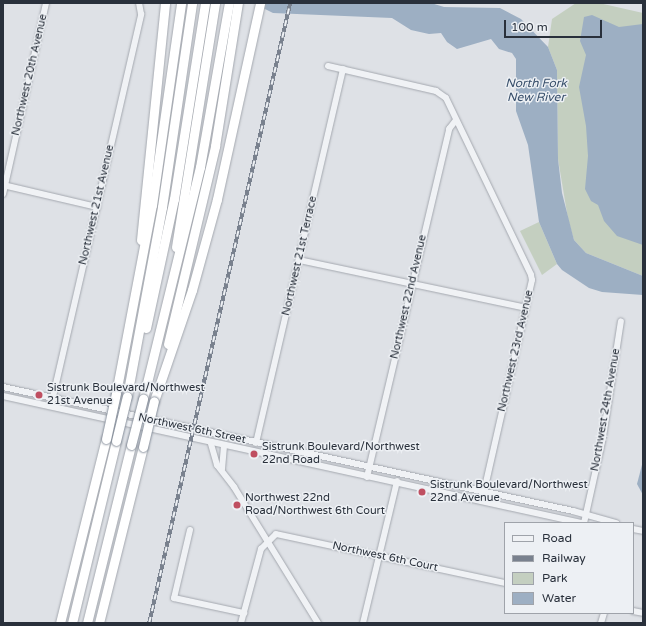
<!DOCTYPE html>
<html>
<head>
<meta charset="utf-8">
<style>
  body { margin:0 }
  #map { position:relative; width:646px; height:626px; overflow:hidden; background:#dee1e6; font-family:"Varela Round",sans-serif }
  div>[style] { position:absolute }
  .green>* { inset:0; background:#c4cfc0 }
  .water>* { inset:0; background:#9dafc3 }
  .roads { filter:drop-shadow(0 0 1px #a4a8af) drop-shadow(0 0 1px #a4a8af) }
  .minor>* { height:6px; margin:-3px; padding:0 3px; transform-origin:3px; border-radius:3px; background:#f0f2f5 }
  .highway>* { height:9px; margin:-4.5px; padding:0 4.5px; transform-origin:4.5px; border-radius:4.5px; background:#fff }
  .rail>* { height:3.5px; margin-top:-1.75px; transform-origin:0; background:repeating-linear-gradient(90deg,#edf0f4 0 6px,#79818e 0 12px); box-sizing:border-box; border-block:1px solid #79818e }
  .bridges { filter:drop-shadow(0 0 1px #878f9b) drop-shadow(0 0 1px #878f9b) }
  .highway-bridge>* { height:9px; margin:-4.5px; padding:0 4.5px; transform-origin:4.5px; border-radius:4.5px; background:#fff }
  .dots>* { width:11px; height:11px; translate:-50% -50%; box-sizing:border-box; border:2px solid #edf0f4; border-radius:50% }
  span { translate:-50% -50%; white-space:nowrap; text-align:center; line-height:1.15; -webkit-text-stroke:3px #edf0f4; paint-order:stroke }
  .street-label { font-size:11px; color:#29303b }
  .poi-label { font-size:11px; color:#29303b }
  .left { translate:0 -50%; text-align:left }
  .water-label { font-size:12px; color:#384f6b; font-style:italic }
  .frame { position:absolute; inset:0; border:4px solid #29303b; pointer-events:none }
  .legend { position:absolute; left:504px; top:522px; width:130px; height:92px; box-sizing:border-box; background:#edf0f4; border:1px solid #9fa3aa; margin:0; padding:5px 7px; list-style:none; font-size:12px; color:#29303b }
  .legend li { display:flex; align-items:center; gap:8px; height:20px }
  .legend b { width:20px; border:1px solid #9fa3aa }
  .scale { position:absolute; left:504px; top:20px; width:98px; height:18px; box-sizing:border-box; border:2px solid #29303b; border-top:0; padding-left:5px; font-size:12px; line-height:14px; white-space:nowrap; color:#29303b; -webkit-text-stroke:3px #edf0f4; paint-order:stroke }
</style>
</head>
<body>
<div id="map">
  <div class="green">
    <i style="clip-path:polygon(576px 3px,599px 3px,643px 13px,643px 276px,586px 253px,574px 240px,568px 219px,558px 159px,557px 70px,548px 47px,552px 19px)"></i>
    <i style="clip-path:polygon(539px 222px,557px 264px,542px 275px,520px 231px)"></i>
  </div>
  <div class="water">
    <i style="clip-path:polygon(253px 3px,431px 3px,444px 7px,500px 8px,521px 19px,548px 47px,557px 70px,558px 159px,562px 193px,574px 240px,586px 253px,643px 276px,643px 295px,602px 292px,589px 288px,562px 270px,557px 264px,539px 222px,528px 145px,516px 111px,516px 59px,512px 53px,499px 49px,491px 39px,457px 49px,447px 42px,441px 33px,429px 34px,411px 30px,392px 18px,273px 13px)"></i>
    <i style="clip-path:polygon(592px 15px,619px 27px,643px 24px,643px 245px,617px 236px,604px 221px,598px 205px,591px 201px,585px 189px,588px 156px,586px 126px,579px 87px,586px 55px,580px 41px,584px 17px)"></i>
    <i style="clip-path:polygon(643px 461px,643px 495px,637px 484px)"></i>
  </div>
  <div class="roads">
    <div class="minor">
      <i style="left:328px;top:66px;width:111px;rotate:13deg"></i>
      <i style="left:436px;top:91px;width:12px;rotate:35deg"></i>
      <i style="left:446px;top:98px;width:196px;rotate:64.3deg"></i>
      <i style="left:531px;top:275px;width:5px;rotate:79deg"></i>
      <i style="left:532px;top:280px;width:221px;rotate:102.8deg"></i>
      <i style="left:3px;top:185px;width:97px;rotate:13.2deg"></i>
      <i style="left:3px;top:194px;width:196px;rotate:-77.3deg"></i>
      <i style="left:299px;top:260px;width:232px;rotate:11.9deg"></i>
      <i style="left:3px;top:387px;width:583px;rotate:12.27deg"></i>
      <i style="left:573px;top:511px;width:45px;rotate:15.6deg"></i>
      <i style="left:3px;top:396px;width:592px;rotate:12.39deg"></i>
      <i style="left:52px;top:401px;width:397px;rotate:-77deg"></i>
      <i style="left:141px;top:14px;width:11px;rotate:-100deg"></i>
      <i style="left:256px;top:443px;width:384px;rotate:-76.9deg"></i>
      <i style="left:211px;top:444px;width:22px;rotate:74deg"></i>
      <i style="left:217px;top:465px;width:28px;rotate:52deg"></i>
      <i style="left:234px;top:487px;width:160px;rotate:58.3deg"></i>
      <i style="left:222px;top:469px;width:23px;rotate:-85deg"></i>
      <i style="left:367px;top:477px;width:358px;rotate:-76.7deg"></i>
      <i style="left:449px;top:129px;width:11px;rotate:-52deg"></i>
      <i style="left:584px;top:523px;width:88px;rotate:-77.5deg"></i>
      <i style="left:603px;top:437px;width:117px;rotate:-81.2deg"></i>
      <i style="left:633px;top:529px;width:10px;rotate:11deg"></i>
      <i style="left:190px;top:530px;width:70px;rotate:103.2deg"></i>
      <i style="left:174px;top:598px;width:72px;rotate:12.1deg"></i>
      <i style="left:633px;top:611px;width:10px;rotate:11deg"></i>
      <i style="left:241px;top:623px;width:77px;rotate:-74.9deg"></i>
      <i style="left:261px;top:549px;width:21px;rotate:-45deg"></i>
      <i style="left:276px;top:534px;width:234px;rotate:12.1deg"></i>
      <i style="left:363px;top:623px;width:146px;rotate:-76.5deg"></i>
      <i style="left:601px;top:623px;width:10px;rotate:-73deg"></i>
    </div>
    <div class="highway">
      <i style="left:141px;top:240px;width:238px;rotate:-84.2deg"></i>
      <i style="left:176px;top:247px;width:247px;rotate:-80.9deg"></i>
      <i style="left:146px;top:328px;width:132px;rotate:-77.8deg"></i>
      <i style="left:174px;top:199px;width:198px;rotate:-81deg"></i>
      <i style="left:168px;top:344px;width:204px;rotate:-76.6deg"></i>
      <i style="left:215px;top:146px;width:145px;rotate:-80.9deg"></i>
      <i style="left:116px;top:393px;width:191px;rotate:-79.2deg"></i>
      <i style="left:152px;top:205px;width:204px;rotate:-81.8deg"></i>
      <i style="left:127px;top:396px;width:192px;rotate:-79.5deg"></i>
      <i style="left:162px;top:207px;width:206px;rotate:-81.6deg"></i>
      <i style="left:143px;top:399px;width:239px;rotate:-76.2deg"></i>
      <i style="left:200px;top:167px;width:167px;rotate:-80deg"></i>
      <i style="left:154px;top:401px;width:117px;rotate:-71.1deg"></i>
      <i style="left:192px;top:290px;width:94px;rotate:-74.6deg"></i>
      <i style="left:217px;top:199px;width:201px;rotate:-77.6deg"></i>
      <i style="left:60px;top:623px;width:190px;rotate:-76deg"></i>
      <i style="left:72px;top:623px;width:187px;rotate:-76.4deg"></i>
      <i style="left:87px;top:623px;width:183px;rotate:-76.1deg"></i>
      <i style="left:99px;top:623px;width:181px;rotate:-76deg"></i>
    </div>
  </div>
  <div class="rail">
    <i style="left:149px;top:623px;width:636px;rotate:-77.19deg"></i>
  </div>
  <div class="bridges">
    <div class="highway-bridge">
      <i style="left:106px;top:439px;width:47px;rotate:-77.7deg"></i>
      <i style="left:116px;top:441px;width:46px;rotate:-76.3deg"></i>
      <i style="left:131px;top:445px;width:48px;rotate:-75.4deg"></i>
      <i style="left:143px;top:447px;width:47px;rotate:-76.6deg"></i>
    </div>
  </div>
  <div class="dots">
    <i style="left:39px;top:395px;background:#bf4f61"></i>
    <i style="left:254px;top:454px;background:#bf4f61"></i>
    <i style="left:422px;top:492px;background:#bf4f61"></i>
    <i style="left:237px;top:505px;background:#bf4f61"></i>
  </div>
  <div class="street-label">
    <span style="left:30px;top:75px;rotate:-77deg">Northwest 20th Avenue</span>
    <span style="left:97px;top:205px;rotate:-77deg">Northwest 21st Avenue</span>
    <span style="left:300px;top:256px;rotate:-77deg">Northwest 21st Terrace</span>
    <span style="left:409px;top:297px;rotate:-77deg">Northwest 22nd Avenue</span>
    <span style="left:516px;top:351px;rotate:-77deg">Northwest 23rd Avenue</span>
    <span style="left:606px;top:410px;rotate:-80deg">Northwest 24th Avenue</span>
    <span style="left:192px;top:429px;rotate:12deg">Northwest 6th Street</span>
    <span style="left:385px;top:557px;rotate:12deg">Northwest 6th Court</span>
  </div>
  <div class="poi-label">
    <span class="left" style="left:47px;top:395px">Sistrunk Boulevard/Northwest<br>21st Avenue</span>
    <span class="left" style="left:262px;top:454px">Sistrunk Boulevard/Northwest<br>22nd Road</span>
    <span class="left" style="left:430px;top:492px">Sistrunk Boulevard/Northwest<br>22nd Avenue</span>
    <span class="left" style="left:245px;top:505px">Northwest 22nd<br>Road/Northwest 6th Court</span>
  </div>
  <div class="water-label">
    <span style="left:536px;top:91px">North Fork<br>New River</span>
  </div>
  <div class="frame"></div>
  <ul class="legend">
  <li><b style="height:5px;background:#f0f2f5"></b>Road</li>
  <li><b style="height:5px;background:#79818e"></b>Railway</li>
  <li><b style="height:11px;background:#c4cfc0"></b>Park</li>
  <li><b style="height:11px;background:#9dafc3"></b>Water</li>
  </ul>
  <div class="scale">100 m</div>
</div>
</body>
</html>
